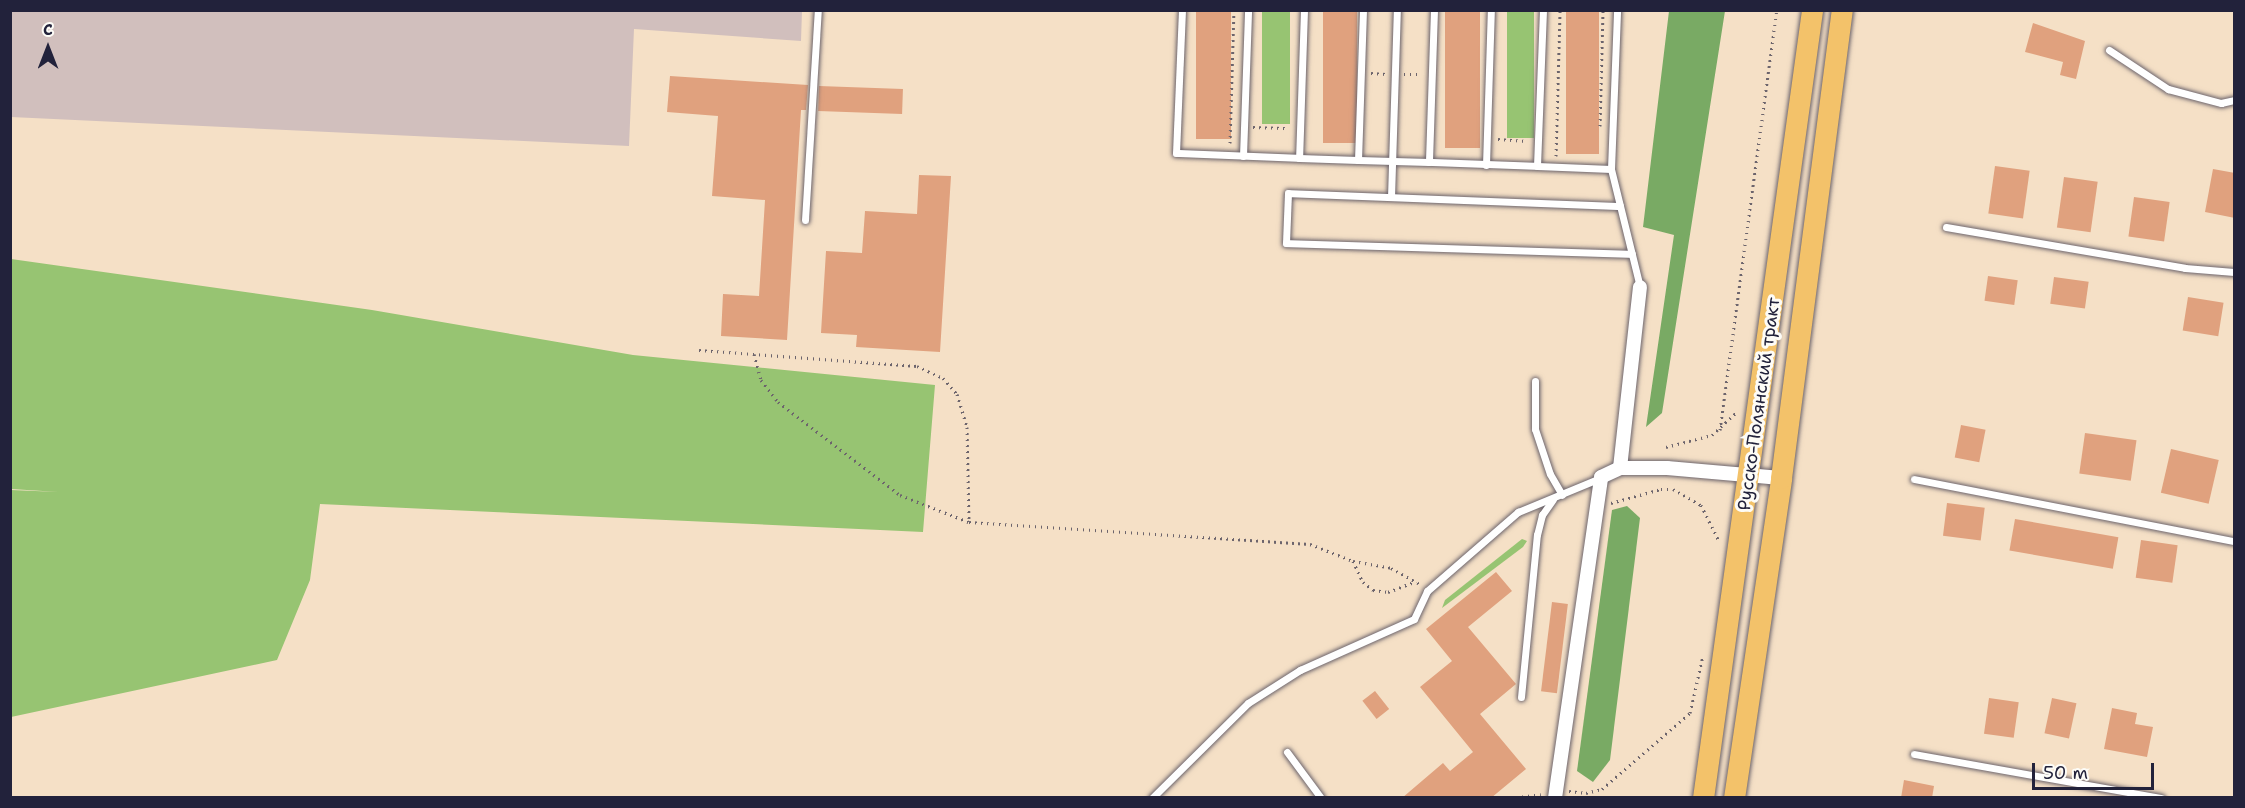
<!DOCTYPE html>
<html>
<head>
<meta charset="utf-8">
<style>
  body { margin:0 }
  #map { position:relative; width:2245px; height:808px; overflow:hidden; background:#f5e0c6; font-family:"Shantell Sans",sans-serif }
  div>[style] { position:absolute }
  .industrial>* { inset:0; background:#d1bfbd }
  .green>* { inset:0; background:#97c472; transform-origin:0 0 }
  .forest>* { inset:0; background:#79aa64 }
  .building>* { inset:0; background:#e0a17e; transform-origin:0 0 }
  .path>* { height:3px; margin-top:-1.5px; transform-origin:0; background:repeating-linear-gradient(90deg,#6c646c 0 1.5px,transparent 0 6px) }
  .roads { filter:drop-shadow(0 0 2px #6c646c) drop-shadow(0 0 2px #6c646c) }
  .service>* { height:7px; margin:-3.5px; padding:0 3.5px; transform-origin:3.5px; border-radius:3.5px; background:#fff }
  .minor>* { height:14px; margin:-7px; padding:0 7px; transform-origin:7px; border-radius:7px; background:#fff }
  .primary>* { height:21px; margin:-10.5px; padding:0 10.5px; transform-origin:10.5px; border-radius:10.5px; background:#f3c26a }
  span { translate:-50% -50%; white-space:nowrap; text-align:center; line-height:1.15; -webkit-text-stroke:6px #fdfcf7; paint-order:stroke }
  .street-label { font-size:18px; color:#22223b }
  .frame { position:absolute; inset:0; border:12px solid #22223b; pointer-events:none }
  .north { position:absolute; left:18px; top:18px; width:60px; height:60px; -webkit-text-stroke:4px #fdfcf7; paint-order:stroke; rotate:0deg; font-size:16px; font-weight:700; line-height:24px; text-align:center; color:#22223b }
  .north::after { content:''; display:block; margin:auto; width:21px; height:27px; background:#22223b; clip-path:polygon(50% 0,100% 100%,50% 72%,0 100%) }
  .scale { position:absolute; left:2032px; top:763px; width:122px; height:27px; box-sizing:border-box; border:3px solid #22223b; border-top:0; padding-left:8px; font-size:18px; line-height:21px; white-space:nowrap; color:#22223b; -webkit-text-stroke:4px #fdfcf7; paint-order:stroke }
</style>
</head>
<body>
<div id="map">
  <div class="industrial">
    <i style="clip-path:polygon(11px 10px,802px 10px,802px 11px,801px 41px,634px 29px,629px 146px,11px 117px)"></i>
  </div>
  <div class="green">
    <i style="left:1262px;top:11px;width:28px;height:113px"></i>
    <i style="left:1507px;top:11px;width:27px;height:127px"></i>
    <i style="clip-path:polygon(11px 259px,372px 310px,633px 355px,935px 385px,923px 532px,320px 504px,310px 580px,277px 660px,11px 717px,11px 490px,59px 492px,11px 489px)"></i>
    <i style="clip-path:polygon(1522px 539px,1527px 541px,1523px 547px,1442px 608px,1445px 600px)"></i>
  </div>
  <div class="forest">
    <i style="clip-path:polygon(1669px 11px,1725px 11px,1662px 413px,1646px 427px,1674px 235px,1643px 227px)"></i>
    <i style="clip-path:polygon(1627px 506px,1640px 518px,1610px 760px,1593px 782px,1577px 771px,1612px 510px)"></i>
  </div>
  <div class="building">
    <i style="left:1196px;top:10px;width:35px;height:129px"></i>
    <i style="left:1323px;top:10px;width:34px;height:133px"></i>
    <i style="left:1445px;top:10px;width:35px;height:138px"></i>
    <i style="left:1566px;top:10px;width:33px;height:144px"></i>
    <i style="clip-path:polygon(2033px 23px,2085px 41px,2076px 79px,2060px 75px,2063px 62px,2025px 52px)"></i>
    <i style="clip-path:polygon(670px 76px,808px 85px,806px 110px,801px 110px,787px 340px,721px 336px,723px 294px,759px 296px,765px 200px,712px 196px,718px 116px,667px 112px)"></i>
    <i style="left:819px;top:86px;width:84px;height:25px;rotate:2deg"></i>
    <i style="left:1995px;top:166px;width:35px;height:48px;rotate:8deg"></i>
    <i style="clip-path:polygon(2213px 169px,2235px 173px,2235px 218px,2205px 212px)"></i>
    <i style="clip-path:polygon(919px 175px,951px 176px,940px 352px,856px 347px,857px 335px,821px 333px,826px 251px,862px 253px,865px 211px,917px 214px)"></i>
    <i style="left:2064px;top:177px;width:34px;height:51px;rotate:8deg"></i>
    <i style="left:2134px;top:197px;width:36px;height:40px;rotate:8deg"></i>
    <i style="left:1988px;top:276px;width:30px;height:25px;rotate:8deg"></i>
    <i style="left:2054px;top:277px;width:35px;height:27px;rotate:8deg"></i>
    <i style="left:2188px;top:297px;width:36px;height:34px;rotate:9deg"></i>
    <i style="left:1961px;top:425px;width:25px;height:33px;rotate:11deg"></i>
    <i style="left:2085px;top:433px;width:52px;height:41px;rotate:8deg"></i>
    <i style="left:2171px;top:449px;width:49px;height:45px;rotate:13deg"></i>
    <i style="left:1947px;top:503px;width:38px;height:33px;rotate:7deg"></i>
    <i style="left:2015px;top:519px;width:105px;height:32px;rotate:10deg"></i>
    <i style="left:2141px;top:540px;width:37px;height:38px;rotate:8deg"></i>
    <i style="clip-path:polygon(1496px 572px,1512px 591px,1468px 627px,1516px 684px,1480px 714px,1526px 769px,1491px 798px,1402px 798px,1443px 763px,1450px 771px,1473px 752px,1420px 687px,1452px 661px,1426px 629px)"></i>
    <i style="left:1552px;top:602px;width:16px;height:90px;rotate:7deg"></i>
    <i style="left:1375px;top:691px;width:23px;height:16px;rotate:52deg"></i>
    <i style="left:1989px;top:698px;width:30px;height:36px;rotate:8deg"></i>
    <i style="left:2052px;top:698px;width:25px;height:36px;rotate:12deg"></i>
    <i style="clip-path:polygon(2112px 708px,2137px 713px,2135px 724px,2153px 727px,2147px 757px,2104px 749px)"></i>
    <i style="clip-path:polygon(1904px 780px,1934px 786px,1932px 798px,1901px 798px)"></i>
  </div>
  <div class="path">
    <i style="left:1371px;top:73px;width:15px;rotate:4deg"></i>
    <i style="left:1404px;top:74px;width:18px"></i>
    <i style="left:1600px;top:126px;width:116px;rotate:-88.5deg"></i>
    <i style="left:1253px;top:127px;width:36px;rotate:2deg"></i>
    <i style="left:1498px;top:139px;width:29px;rotate:4deg"></i>
    <i style="left:1230px;top:143px;width:133px;rotate:-88.3deg"></i>
    <i style="left:1556px;top:156px;width:146px;rotate:-88.4deg"></i>
    <i style="left:699px;top:350px;width:219px;rotate:4.2deg"></i>
    <i style="left:917px;top:366px;width:29px;rotate:25deg"></i>
    <i style="left:943px;top:378px;width:21px;rotate:49deg"></i>
    <i style="left:957px;top:394px;width:34px;rotate:73deg"></i>
    <i style="left:967px;top:427px;width:94px;rotate:88.8deg"></i>
    <i style="left:754px;top:354px;width:27px;rotate:75deg"></i>
    <i style="left:761px;top:380px;width:28px;rotate:52deg"></i>
    <i style="left:778px;top:402px;width:153px;rotate:37.3deg"></i>
    <i style="left:900px;top:495px;width:74px;rotate:21.4deg"></i>
    <i style="left:969px;top:522px;width:342px;rotate:3.7deg"></i>
    <i style="left:1310px;top:544px;width:46px;rotate:21.6deg"></i>
    <i style="left:1353px;top:561px;width:39px;rotate:10deg"></i>
    <i style="left:1391px;top:568px;width:33px;rotate:29deg"></i>
    <i style="left:1720px;top:430px;width:424px;rotate:-82.3deg"></i>
    <i style="left:1666px;top:447px;width:48px;rotate:-14.6deg"></i>
    <i style="left:1712px;top:435px;width:34px;rotate:-43deg"></i>
    <i style="left:1611px;top:503px;width:52px;rotate:-15.6deg"></i>
    <i style="left:1661px;top:489px;width:12px"></i>
    <i style="left:1673px;top:489px;width:32px;rotate:30deg"></i>
    <i style="left:1701px;top:505px;width:40px;rotate:63.4deg"></i>
    <i style="left:1353px;top:561px;width:23px;rotate:65deg"></i>
    <i style="left:1363px;top:582px;width:13px;rotate:39deg"></i>
    <i style="left:1373px;top:590px;width:15px;rotate:8deg"></i>
    <i style="left:1388px;top:592px;width:30px;rotate:-21deg"></i>
    <i style="left:1569px;top:791px;width:17px;rotate:7deg"></i>
    <i style="left:1586px;top:793px;width:16px;rotate:-14deg"></i>
    <i style="left:1602px;top:789px;width:116px;rotate:-40.8deg"></i>
    <i style="left:1690px;top:713px;width:58px;rotate:-77.2deg"></i>
    <i style="left:1510px;top:798px;width:31px;rotate:-7deg"></i>
  </div>
  <div class="roads">
    <div class="service">
      <i style="left:1182px;top:10px;width:143px;rotate:92.4deg"></i>
      <i style="left:1176px;top:153px;width:123px;rotate:2.3deg"></i>
      <i style="left:1304px;top:10px;width:148px;rotate:91.9deg"></i>
      <i style="left:1299px;top:158px;width:59px;rotate:1.9deg"></i>
      <i style="left:1363px;top:10px;width:150px;rotate:91.9deg"></i>
      <i style="left:1358px;top:160px;width:71px;rotate:1.6deg"></i>
      <i style="left:1434px;top:10px;width:152px;rotate:91.9deg"></i>
      <i style="left:1429px;top:162px;width:108px;rotate:2.1deg"></i>
      <i style="left:1543px;top:10px;width:156px;rotate:92.2deg"></i>
      <i style="left:1537px;top:166px;width:74px;rotate:2.3deg"></i>
      <i style="left:1611px;top:169px;width:122px;rotate:76.2deg"></i>
      <i style="left:2109px;top:50px;width:71px;rotate:33.5deg"></i>
      <i style="left:2168px;top:89px;width:55px;rotate:14.8deg"></i>
      <i style="left:2221px;top:103px;width:13px;rotate:-13deg"></i>
      <i style="left:1243px;top:156px;width:146px;rotate:-88deg"></i>
      <i style="left:1486px;top:165px;width:155px;rotate:-88.2deg"></i>
      <i style="left:1611px;top:169px;width:159px;rotate:-87.8deg"></i>
      <i style="left:1391px;top:197px;width:187px;rotate:-88.2deg"></i>
      <i style="left:1620px;top:206px;width:332px;rotate:-177.8deg"></i>
      <i style="left:1288px;top:193px;width:50px;rotate:92.3deg"></i>
      <i style="left:1286px;top:243px;width:346px;rotate:1.8deg"></i>
      <i style="left:805px;top:220px;width:210px;rotate:-86.5deg"></i>
      <i style="left:1946px;top:227px;width:242px;rotate:9.7deg"></i>
      <i style="left:2185px;top:268px;width:49px;rotate:4.7deg"></i>
      <i style="left:1535px;top:381px;width:48px;rotate:90deg"></i>
      <i style="left:1535px;top:429px;width:47px;rotate:71.6deg"></i>
      <i style="left:1550px;top:474px;width:24px;rotate:60deg"></i>
      <i style="left:1914px;top:479px;width:326px;rotate:11deg"></i>
      <i style="left:1521px;top:697px;width:163px;rotate:-84.4deg"></i>
      <i style="left:1537px;top:535px;width:21px;rotate:-76deg"></i>
      <i style="left:1542px;top:515px;width:19px;rotate:-55deg"></i>
      <i style="left:1287px;top:752px;width:57px;rotate:53.5deg"></i>
      <i style="left:1914px;top:754px;width:251px;rotate:10.1deg"></i>
      <i style="left:1152px;top:798px;width:135px;rotate:-44.7deg"></i>
      <i style="left:1248px;top:703px;width:62px;rotate:-32.4deg"></i>
      <i style="left:1300px;top:670px;width:125px;rotate:-24.1deg"></i>
      <i style="left:1414px;top:619px;width:31px;rotate:-65deg"></i>
      <i style="left:1427px;top:591px;width:121px;rotate:-41deg"></i>
      <i style="left:1518px;top:512px;width:89px;rotate:-22.5deg"></i>
    </div>
    <div class="minor">
      <i style="left:1620px;top:468px;width:182px;rotate:-83.7deg"></i>
      <i style="left:1555px;top:798px;width:324px;rotate:-81.8deg"></i>
      <i style="left:1601px;top:477px;width:21px;rotate:-25deg"></i>
      <i style="left:1620px;top:468px;width:47px"></i>
      <i style="left:1667px;top:468px;width:114px;rotate:5deg"></i>
    </div>
    <div class="primary">
      <i style="left:1703px;top:798px;width:796px;rotate:-82.12deg"></i>
      <i style="left:1734px;top:798px;width:323px;rotate:-81.6deg"></i>
      <i style="left:1781px;top:478px;width:472px;rotate:-82.6deg"></i>
    </div>
  </div>
  <div class="street-label">
    <span style="left:1759px;top:404px;rotate:-82deg">Русско-Полянский тракт</span>
  </div>
  <div class="frame"></div>
  <div class="north">С</div>
  <div class="scale">50 m</div>
</div>
</body>
</html>
